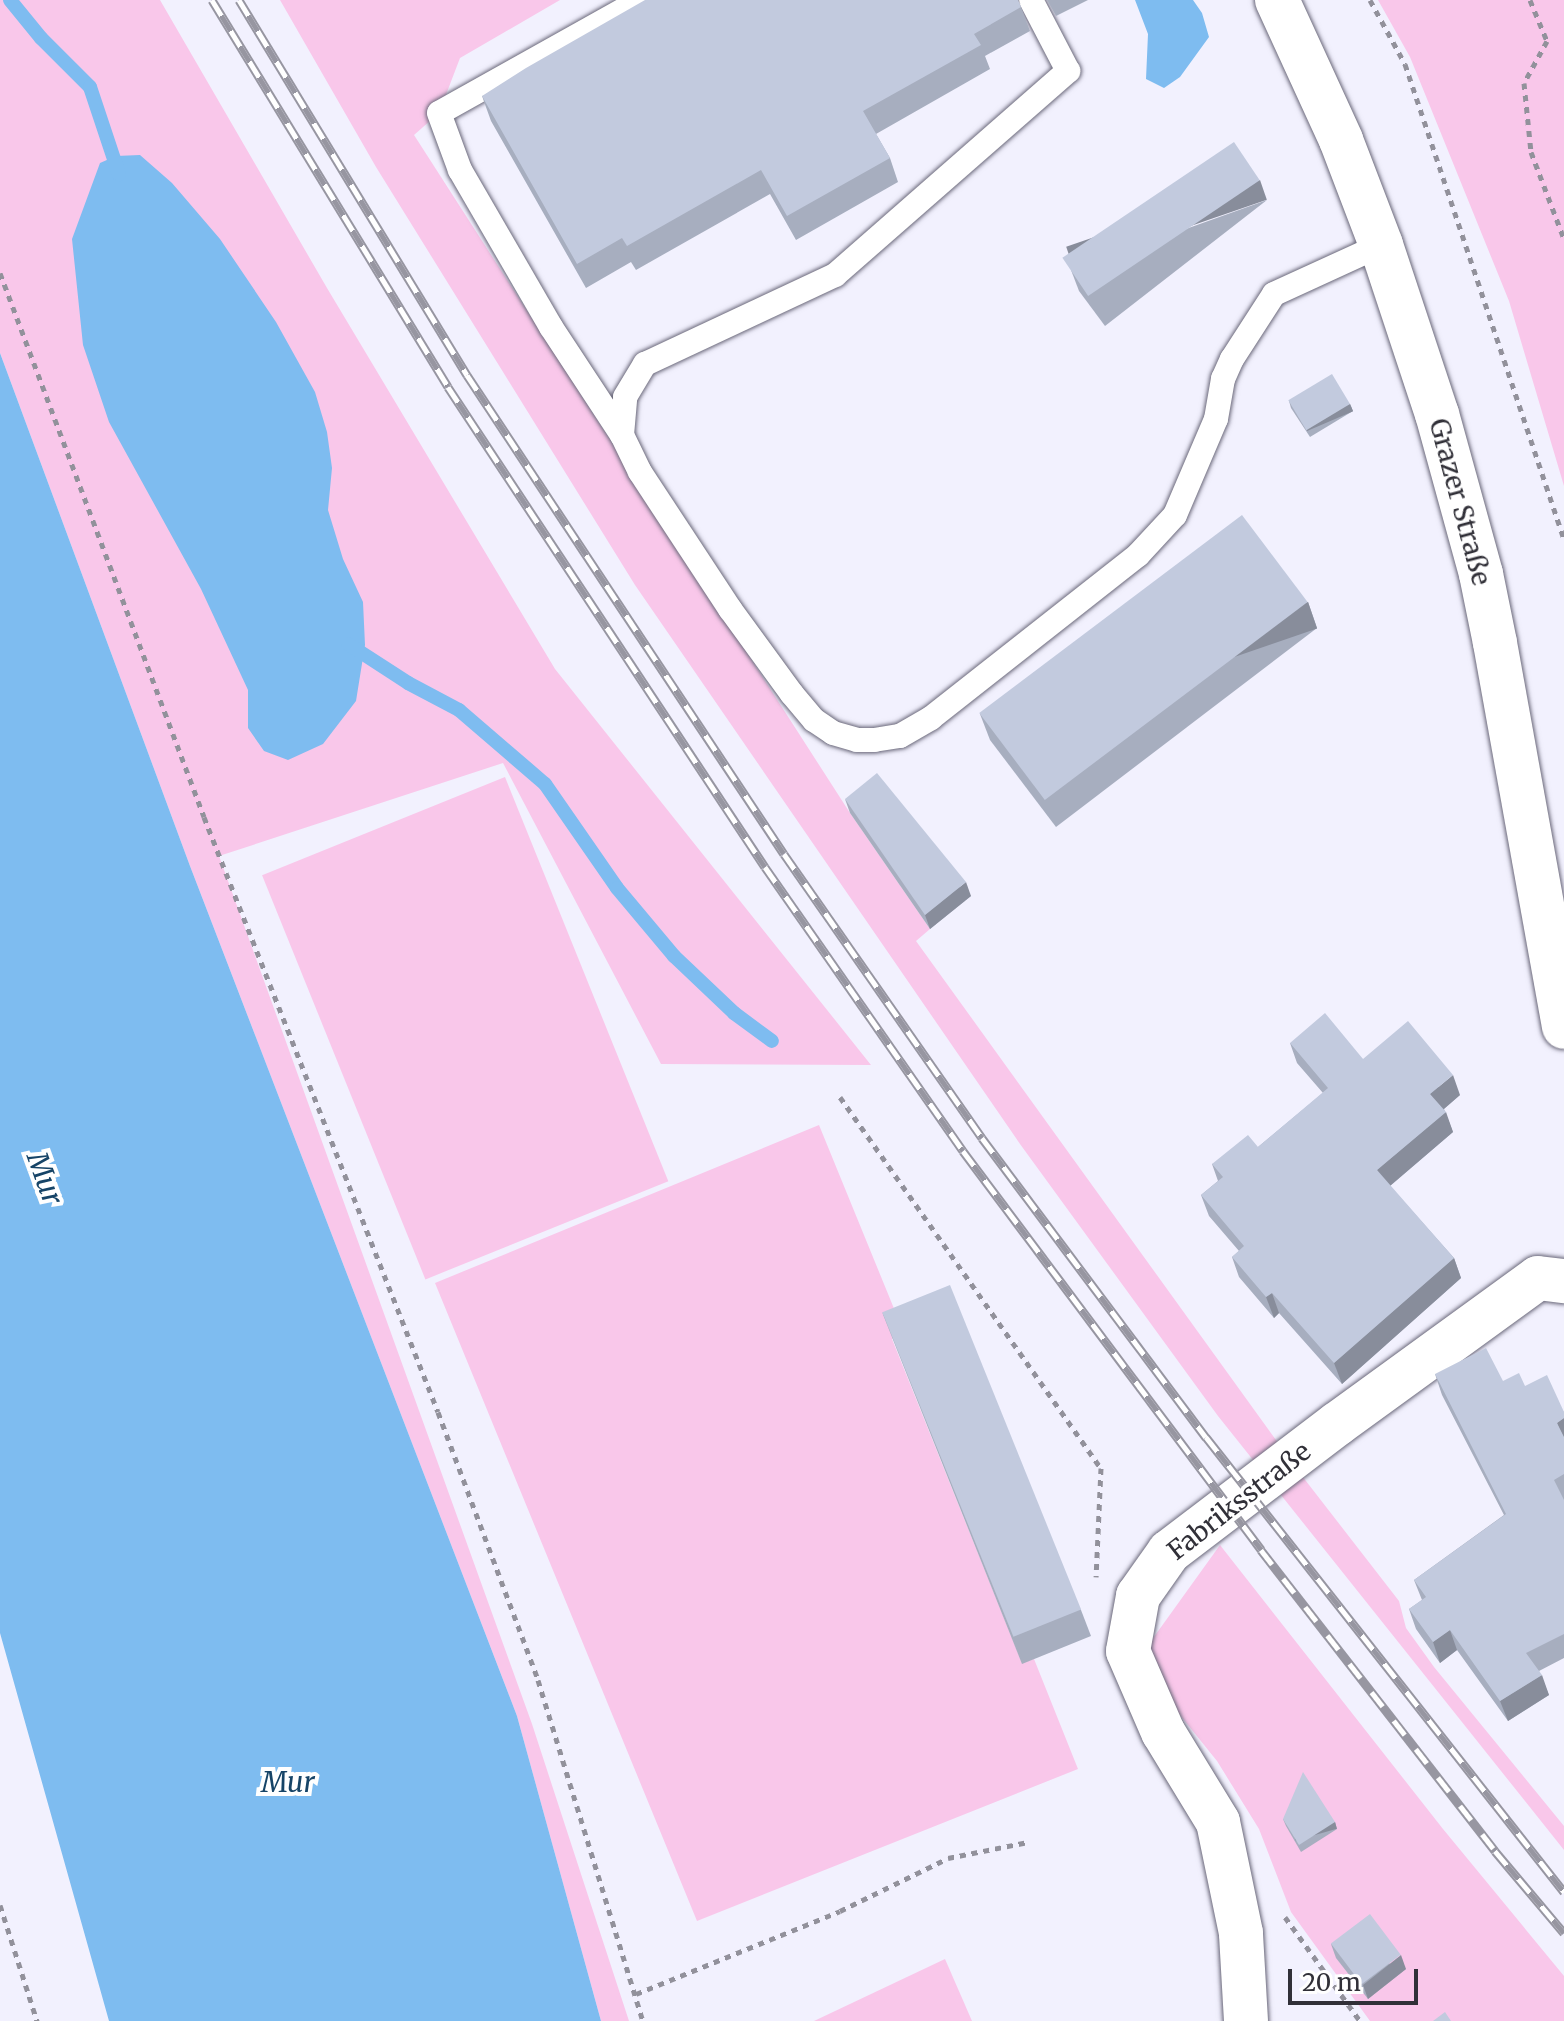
<!DOCTYPE html>
<html>
<head>
<meta charset="utf-8">
<style>
  body { margin:0 }
  #map { position:relative; width:1564px; height:2021px; overflow:hidden; background:#f2f1fe; font-family:Merriweather,serif }
  div>[style] { position:absolute }
  .green>* { inset:0; background:#f9c7ea; transform-origin:0 0 }
  .water>* { inset:0; background:#7ebcf0 }
  .stream>* { height:14px; margin:-7px; padding:0 7px; transform-origin:7px; border-radius:7px; background:#7ebcf0 }
  .path>* { height:5px; margin-top:-2.5px; transform-origin:0; background:repeating-linear-gradient(90deg,#92919b 0 6px,transparent 0 12px) }
  .roads { filter:drop-shadow(0 0 2px #6a687a) drop-shadow(0 0 2px #6a687a) }
  .lane>* { height:24px; margin:-12px; padding:0 12px; transform-origin:12px; border-radius:12px; background:#fff }
  .street>* { height:44px; margin:-22px; padding:0 22px; transform-origin:22px; border-radius:22px; background:#fff }
  .secondary>* { height:44px; margin:-22px; padding:0 22px; transform-origin:22px; border-radius:22px; background:#fff }
  .rail>* { height:9px; margin-top:-4.5px; transform-origin:0; background:repeating-linear-gradient(90deg,#fff 0 18px,#9796a1 0 36px); box-sizing:border-box; border-block:2px solid #9796a1 }
  .wall>* { inset:0; background:#a7aebf }
  .shaded-wall>* { inset:0; background:#888d9b; transform-origin:0 0 }
  .building>* { inset:0; background:#c2cade; transform-origin:0 0 }
  span { translate:-50% -50%; white-space:nowrap; text-align:center; line-height:1.15; -webkit-text-stroke:8px #fff; paint-order:stroke }
  .street-label { font-size:26px; color:#313038 }
  .water-label { font-size:28px; color:#164467; font-style:italic }
  .scale { position:absolute; left:1288px; top:1969px; width:130px; height:36px; box-sizing:border-box; border:4px solid #313038; border-top:0; padding-left:10px; font-size:24px; line-height:28px; white-space:nowrap; color:#313038; -webkit-text-stroke:6px #fff; paint-order:stroke }
</style>
</head>
<body>
<div id="map">
  <div class="green">
    <i style="clip-path:polygon(0 0,160px 0,327px 288px,555px 669px,871px 1065px,661px 1064px,503px 763px,219px 856px,532px 1724px,629px 2021px,601px 2021px,517px 1716px,190px 866px,0 353px)"></i>
    <i style="clip-path:polygon(280px 0,560px 0,460px 58px,439px 113px,414px 135px,850px 813px,930px 929px,916px 941px,1299px 1472px,1399px 1601px,1406px 1628px,1434px 1667px,1564px 1826px,1564px 1850px,1218px 1416px,1020px 1144px,635px 585px,376px 167px)"></i>
    <i style="clip-path:polygon(1378px 0,1564px 0,1564px 486px,1509px 301px,1410px 57px)"></i>
    <i style="left:505px;top:777px;width:436px;height:262px;rotate:68deg"></i>
    <i style="clip-path:polygon(819px 1125px,904px 1333px,892px 1339px,1022px 1663px,1034px 1659px,1078px 1769px,697px 1921px,435px 1283px)"></i>
    <i style="clip-path:polygon(1220px 1545px,1443px 1829px,1564px 1976px,1564px 2021px,1370px 2021px,1291px 1912px,1259px 1829px,1217px 1761px,1163px 1694px,1146px 1648px)"></i>
    <i style="clip-path:polygon(945px 1959px,972px 2021px,814px 2021px)"></i>
  </div>
  <div class="water">
    <i style="clip-path:polygon(1135px 0,1193px 0,1202px 13px,1209px 37px,1180px 77px,1164px 88px,1146px 79px,1148px 34px)"></i>
    <i style="clip-path:polygon(140px 155px,172px 183px,220px 239px,276px 322px,315px 392px,327px 432px,332px 468px,328px 510px,343px 559px,363px 602px,365px 645px,356px 701px,323px 744px,288px 760px,264px 751px,248px 728px,248px 690px,201px 589px,109px 422px,83px 345px,72px 239px,100px 163px,116px 156px)"></i>
    <i style="clip-path:polygon(0 353px,190px 866px,517px 1716px,601px 2021px,109px 2021px,0 1633px)"></i>
  </div>
  <div class="stream">
    <i style="left:10px;top:0;width:49px;rotate:50.8deg"></i>
    <i style="left:41px;top:38px;width:69px;rotate:45deg"></i>
    <i style="left:90px;top:87px;width:92px;rotate:71.6deg"></i>
    <i style="left:348px;top:644px;width:72px;rotate:33deg"></i>
    <i style="left:408px;top:683px;width:58px;rotate:27.9deg"></i>
    <i style="left:459px;top:710px;width:113px;rotate:40.7deg"></i>
    <i style="left:545px;top:784px;width:126px;rotate:55.3deg"></i>
    <i style="left:617px;top:888px;width:89px;rotate:50deg"></i>
    <i style="left:674px;top:956px;width:83px;rotate:43.5deg"></i>
    <i style="left:734px;top:1013px;width:47px;rotate:36.4deg"></i>
  </div>
  <div class="path">
    <i style="left:1370px;top:0;width:73px;rotate:61.3deg"></i>
    <i style="left:1405px;top:64px;width:500px;rotate:71.5deg"></i>
    <i style="left:1530px;top:0;width:44px;rotate:67.5deg"></i>
    <i style="left:1547px;top:41px;width:48px;rotate:118.7deg"></i>
    <i style="left:1524px;top:83px;width:69px;rotate:84.2deg"></i>
    <i style="left:1531px;top:152px;width:93px;rotate:69.2deg"></i>
    <i style="left:0;top:273px;width:581px;rotate:69.44deg"></i>
    <i style="left:204px;top:817px;width:639px;rotate:68.53deg"></i>
    <i style="left:438px;top:1412px;width:286px;rotate:69.5deg"></i>
    <i style="left:538px;top:1680px;width:357px;rotate:72.9deg"></i>
    <i style="left:840px;top:1097px;width:454px;rotate:54.9deg"></i>
    <i style="left:1101px;top:1468px;width:109px;rotate:92.6deg"></i>
    <i style="left:0;top:1905px;width:122px;rotate:72.3deg"></i>
    <i style="left:1285px;top:1917px;width:128px;rotate:54.2deg"></i>
    <i style="left:636px;top:1994px;width:220px;rotate:-22.1deg"></i>
    <i style="left:840px;top:1911px;width:120px;rotate:-26.1deg"></i>
    <i style="left:948px;top:1858px;width:82px;rotate:-11.3deg"></i>
  </div>
  <div class="roads">
    <div class="lane">
      <i style="left:641px;top:0;width:231px;rotate:150.8deg"></i>
      <i style="left:439px;top:113px;width:61px;rotate:69.8deg"></i>
      <i style="left:460px;top:170px;width:181px;rotate:59.9deg"></i>
      <i style="left:551px;top:327px;width:129px;rotate:56.7deg"></i>
      <i style="left:622px;top:435px;width:41px;rotate:64.1deg"></i>
      <i style="left:640px;top:472px;width:164px;rotate:56.7deg"></i>
      <i style="left:730px;top:609px;width:105px;rotate:53.9deg"></i>
      <i style="left:792px;top:694px;width:34px;rotate:50deg"></i>
      <i style="left:814px;top:720px;width:23px;rotate:34deg"></i>
      <i style="left:833px;top:733px;width:25px;rotate:16deg"></i>
      <i style="left:857px;top:740px;width:17px"></i>
      <i style="left:874px;top:740px;width:26px;rotate:-9deg"></i>
      <i style="left:900px;top:736px;width:36px;rotate:-30deg"></i>
      <i style="left:931px;top:718px;width:263px;rotate:-38.2deg"></i>
      <i style="left:1138px;top:555px;width:54px;rotate:-47.2deg"></i>
      <i style="left:1175px;top:515px;width:104px;rotate:-66.9deg"></i>
      <i style="left:1216px;top:419px;width:41px;rotate:-80.1deg"></i>
      <i style="left:1223px;top:379px;width:22px;rotate:-66deg"></i>
      <i style="left:1232px;top:359px;width:77px;rotate:-57.1deg"></i>
      <i style="left:1274px;top:294px;width:118px;rotate:-24.6deg"></i>
      <i style="left:622px;top:435px;width:38px;rotate:-85deg"></i>
      <i style="left:625px;top:397px;width:39px;rotate:-59deg"></i>
      <i style="left:645px;top:364px;width:210px;rotate:-25.1deg"></i>
      <i style="left:835px;top:275px;width:310px;rotate:-41.2deg"></i>
      <i style="left:1068px;top:71px;width:80px;rotate:-117.5deg"></i>
    </div>
    <div class="street">
      <i style="left:1246px;top:2021px;width:88px;rotate:-93.3deg"></i>
      <i style="left:1241px;top:1933px;width:113px;rotate:-101.7deg"></i>
      <i style="left:1218px;top:1822px;width:105px;rotate:-121.4deg"></i>
      <i style="left:1163px;top:1732px;width:88px;rotate:-113.4deg"></i>
      <i style="left:1128px;top:1651px;width:56px;rotate:-79.7deg"></i>
      <i style="left:1138px;top:1596px;width:54px;rotate:-54.8deg"></i>
      <i style="left:1169px;top:1552px;width:211px;rotate:-37.3deg"></i>
      <i style="left:1337px;top:1424px;width:248px;rotate:-36deg"></i>
      <i style="left:1538px;top:1278px;width:26px;rotate:7deg"></i>
    </div>
    <div class="secondary">
      <i style="left:1277px;top:0;width:154px;rotate:65.4deg"></i>
      <i style="left:1341px;top:140px;width:112px;rotate:69.1deg"></i>
      <i style="left:1381px;top:245px;width:178px;rotate:71.7deg"></i>
      <i style="left:1437px;top:414px;width:166px;rotate:74.6deg"></i>
      <i style="left:1481px;top:574px;width:70px;rotate:78.5deg"></i>
      <i style="left:1495px;top:643px;width:390px;rotate:79.8deg"></i>
    </div>
  </div>
  <div class="rail">
    <i style="left:212px;top:0;width:453px;rotate:58.6deg"></i>
    <i style="left:448px;top:387px;width:575px;rotate:56.56deg"></i>
    <i style="left:765px;top:867px;width:346px;rotate:55.1deg"></i>
    <i style="left:963px;top:1151px;width:498px;rotate:53.2deg"></i>
    <i style="left:1261px;top:1550px;width:381px;rotate:52.1deg"></i>
    <i style="left:1495px;top:1851px;width:107px;rotate:49.9deg"></i>
    <i style="left:239px;top:0;width:439px;rotate:58.7deg"></i>
    <i style="left:467px;top:375px;width:574px;rotate:56.5deg"></i>
    <i style="left:784px;top:854px;width:346px;rotate:55.1deg"></i>
    <i style="left:982px;top:1138px;width:374px;rotate:53.2deg"></i>
    <i style="left:1206px;top:1437px;width:579px;rotate:51.8deg"></i>
  </div>
  <div class="wall">
    <i style="clip-path:polygon(1047px 0,1088px 0,1056px 16px)"></i>
    <i style="clip-path:polygon(1021px 7px,1030px 31px,985px 56px,990px 69px,876px 134px,890px 158px,898px 182px,796px 240px,770px 194px,636px 270px,631px 262px,586px 288px,491px 121px,482px 96px)"></i>
    <i style="clip-path:polygon(1267px 200px,1105px 326px,1079px 291px,1071px 270px)"></i>
    <i style="clip-path:polygon(1289px 401px,1350px 404px,1353px 411px,1310px 437px,1291px 408px)"></i>
    <i style="clip-path:polygon(1308px 602px,1317px 628px,1056px 827px,990px 740px,980px 714px)"></i>
    <i style="clip-path:polygon(845px 799px,971px 896px,930px 929px,850px 813px)"></i>
    <i style="clip-path:polygon(1290px 1043px,1363px 1059px,1460px 1095px,1444px 1109px,1453px 1132px,1390px 1186px,1454px 1258px,1461px 1278px,1342px 1384px,1279px 1313px,1274px 1318px,1239px 1277px,1232px 1257px,1239px 1251px,1209px 1216px,1201px 1195px,1218px 1181px,1212px 1164px,1258px 1147px,1323px 1093px,1297px 1063px)"></i>
    <i style="clip-path:polygon(882px 1312px,1081px 1610px,1091px 1636px,1022px 1664px)"></i>
    <i style="clip-path:polygon(1435px 1374px,1503px 1381px,1525px 1386px,1564px 1412px,1564px 1658px,1539px 1671px,1549px 1695px,1508px 1721px,1457px 1650px,1440px 1663px,1416px 1629px,1409px 1609px,1422px 1600px,1414px 1580px,1504px 1515px,1442px 1395px)"></i>
    <i style="clip-path:polygon(1283px 1819px,1335px 1822px,1337px 1829px,1301px 1852px,1286px 1826px)"></i>
    <i style="clip-path:polygon(1331px 1944px,1406px 1969px,1368px 1999px,1336px 1958px)"></i>
  </div>
  <div class="shaded-wall">
    <i style="left:1260px;top:180px;width:21px;height:205px;rotate:71deg"></i>
    <i style="left:1350px;top:404px;width:8px;height:50px;rotate:67deg"></i>
    <i style="left:1308px;top:602px;width:28px;height:328px;rotate:71deg"></i>
    <i style="clip-path:polygon(966px 882px,971px 896px,930px 929px,925px 915px)"></i>
    <i style="clip-path:polygon(1453px 1075px,1460px 1095px,1438px 1114px,1430px 1094px)"></i>
    <i style="clip-path:polygon(1446px 1112px,1453px 1132px,1384px 1191px,1377px 1170px)"></i>
    <i style="clip-path:polygon(1454px 1258px,1461px 1278px,1342px 1384px,1334px 1363px)"></i>
    <i style="clip-path:polygon(1272px 1293px,1279px 1313px,1274px 1318px,1266px 1297px)"></i>
    <i style="clip-path:polygon(1564px 1418px,1564px 1442px,1557px 1423px)"></i>
    <i style="clip-path:polygon(1450px 1630px,1457px 1650px,1440px 1663px,1433px 1642px)"></i>
    <i style="clip-path:polygon(1542px 1675px,1549px 1695px,1508px 1721px,1500px 1701px)"></i>
    <i style="left:1335px;top:1822px;width:7px;height:43px;rotate:74deg"></i>
    <i style="clip-path:polygon(1401px 1955px,1406px 1969px,1368px 1999px,1363px 1985px)"></i>
  </div>
  <div class="building">
    <i style="clip-path:polygon(645px 0,1018px 0,1021px 7px,974px 34px,981px 45px,863px 111px,890px 158px,787px 216px,761px 170px,627px 246px,622px 238px,577px 264px,482px 96px,526px 68px)"></i>
    <i style="left:1234px;top:142px;width:46px;height:207px;rotate:56deg"></i>
    <i style="left:1332px;top:374px;width:35px;height:51px;rotate:59deg"></i>
    <i style="left:1242px;top:515px;width:109px;height:329px;rotate:53deg"></i>
    <i style="clip-path:polygon(877px 773px,966px 882px,925px 915px,845px 799px)"></i>
    <i style="clip-path:polygon(1325px 1013px,1363px 1059px,1408px 1021px,1453px 1075px,1430px 1094px,1446px 1112px,1377px 1170px,1454px 1258px,1334px 1363px,1272px 1293px,1266px 1297px,1232px 1257px,1244px 1246px,1201px 1195px,1223px 1177px,1212px 1164px,1248px 1135px,1258px 1147px,1328px 1088px,1290px 1043px)"></i>
    <i style="left:950px;top:1285px;width:350px;height:73px;rotate:68deg"></i>
    <i style="clip-path:polygon(1486px 1348px,1503px 1381px,1519px 1373px,1525px 1386px,1547px 1375px,1564px 1412px,1564px 1418px,1557px 1423px,1564px 1437px,1564px 1474px,1554px 1480px,1564px 1500px,1564px 1634px,1526px 1653px,1542px 1675px,1500px 1701px,1450px 1630px,1433px 1642px,1409px 1609px,1426px 1597px,1414px 1580px,1506px 1514px,1435px 1374px)"></i>
    <i style="clip-path:polygon(1303px 1772px,1335px 1822px,1299px 1845px,1283px 1819px)"></i>
    <i style="left:1370px;top:1914px;width:51px;height:49px;rotate:53deg"></i>
    <i style="clip-path:polygon(1445px 2012px,1451px 2021px,1433px 2021px)"></i>
  </div>
  <div class="street-label">
    <span style="left:1460px;top:502px;rotate:75deg">Grazer Straße</span>
    <span style="left:1239px;top:1501px;rotate:-38deg">Fabriksstraße</span>
  </div>
  <div class="water-label">
    <span style="left:45px;top:1178px;rotate:70deg">Mur</span>
    <span style="left:288px;top:1782px">Mur</span>
  </div>
  <div class="scale">20 m</div>
</div>
</body>
</html>
